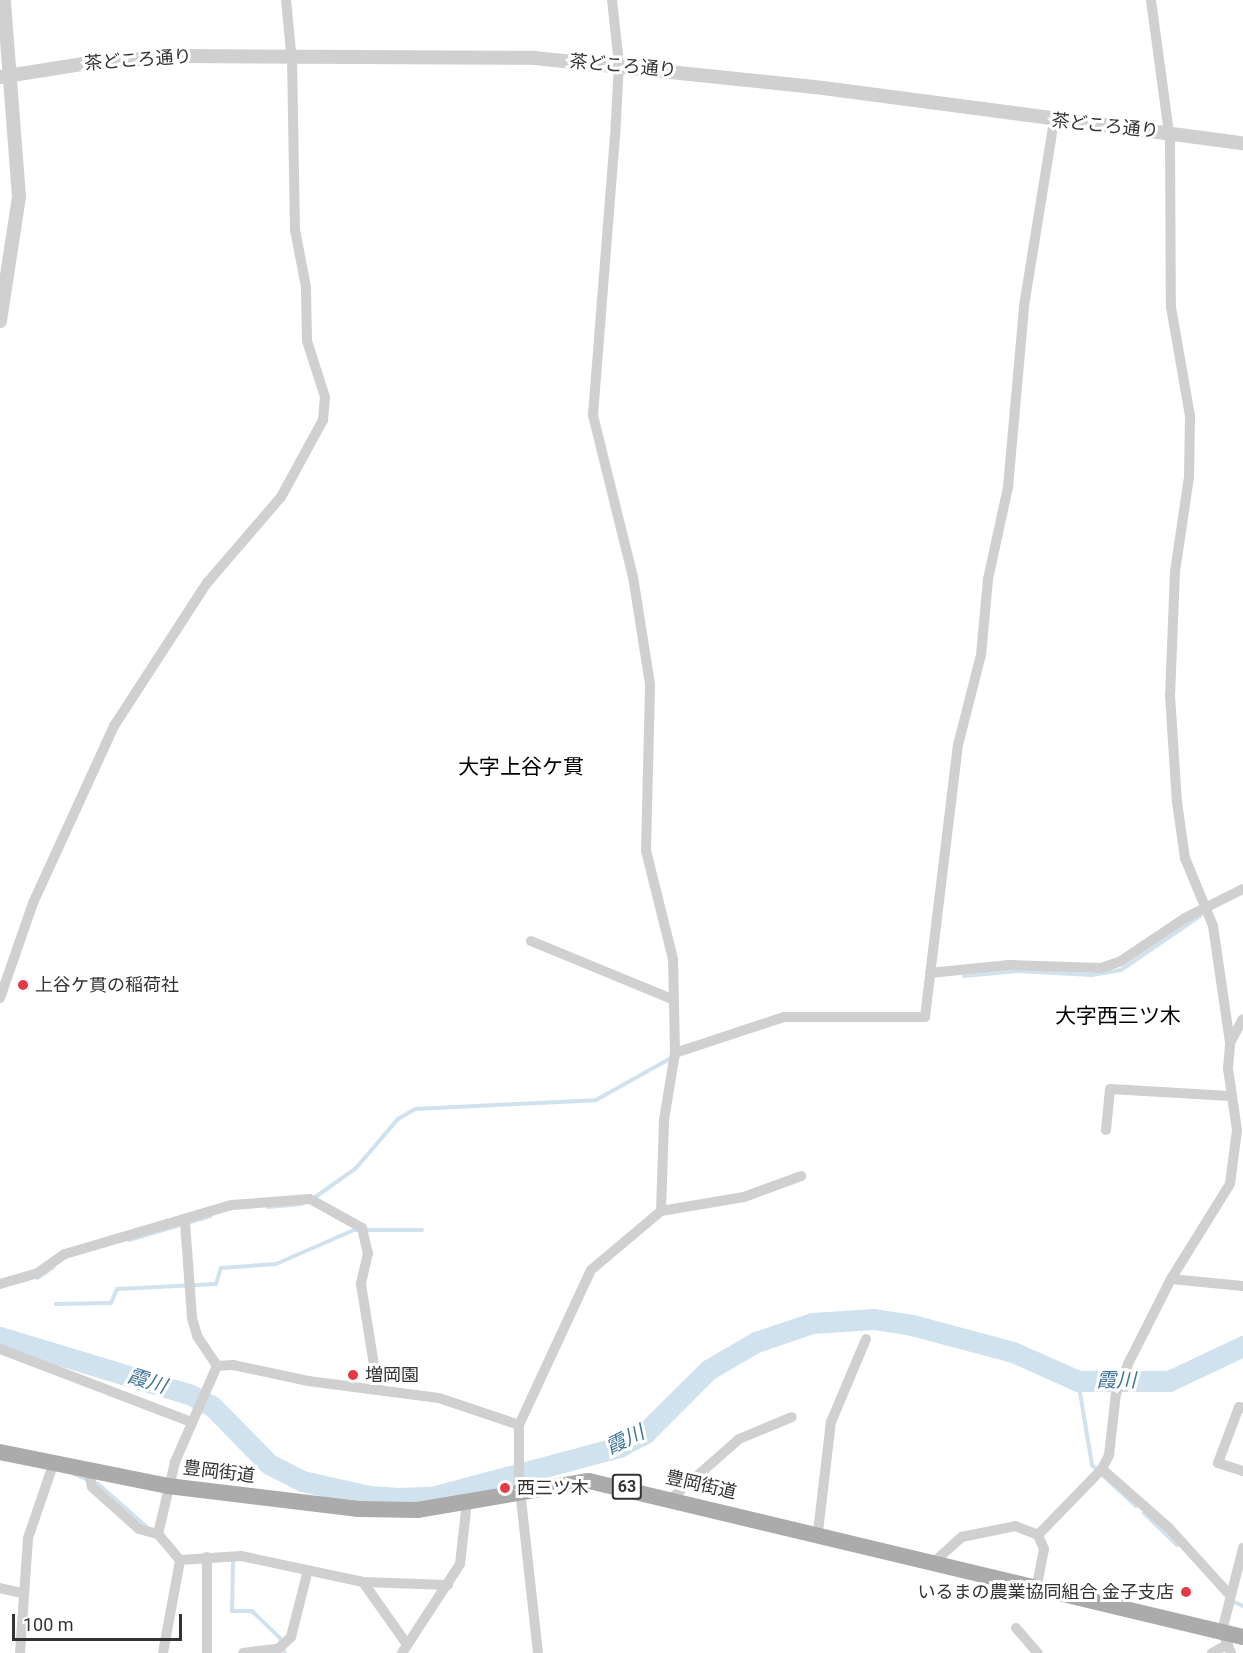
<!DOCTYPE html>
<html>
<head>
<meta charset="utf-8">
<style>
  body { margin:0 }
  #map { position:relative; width:1243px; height:1653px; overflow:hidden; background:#fff; font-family:Roboto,"Noto Sans JP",sans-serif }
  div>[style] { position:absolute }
  .stream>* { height:4px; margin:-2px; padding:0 2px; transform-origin:2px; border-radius:2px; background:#cfe2ee }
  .river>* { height:21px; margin:-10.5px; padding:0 10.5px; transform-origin:10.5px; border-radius:10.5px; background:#cfe2ee }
  .minor>* { height:10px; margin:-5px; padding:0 5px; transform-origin:5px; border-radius:5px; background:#d0d0d0 }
  .tertiary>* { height:14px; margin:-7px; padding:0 7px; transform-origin:7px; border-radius:7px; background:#d0d0d0 }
  .primary>* { height:16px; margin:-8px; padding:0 8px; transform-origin:8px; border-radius:8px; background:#ababab }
  .dots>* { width:16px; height:16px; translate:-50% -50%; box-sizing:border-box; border:3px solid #fff; border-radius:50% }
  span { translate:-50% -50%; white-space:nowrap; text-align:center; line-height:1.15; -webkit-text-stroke:6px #fff; paint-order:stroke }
  .shield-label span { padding:2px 4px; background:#fff; border:2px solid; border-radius:4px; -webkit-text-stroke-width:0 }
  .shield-label { font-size:16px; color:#333; font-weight:700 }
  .street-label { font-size:18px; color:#333 }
  .poi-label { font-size:18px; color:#333 }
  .left { translate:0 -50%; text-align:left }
  .right { translate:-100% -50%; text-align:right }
  .water-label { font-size:20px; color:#3f7597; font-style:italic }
  .quarter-label { font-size:21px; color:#000 }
  .scale { position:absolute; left:12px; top:1614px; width:170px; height:27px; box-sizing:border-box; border:3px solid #333; border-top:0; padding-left:8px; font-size:18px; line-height:21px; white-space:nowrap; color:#333; -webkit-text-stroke:4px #fff; paint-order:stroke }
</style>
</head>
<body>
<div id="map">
  <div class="stream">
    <i style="left:964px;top:976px;width:54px;rotate:-5.3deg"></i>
    <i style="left:1018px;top:971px;width:74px;rotate:3.1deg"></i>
    <i style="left:1092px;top:975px;width:29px;rotate:-10deg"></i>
    <i style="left:1121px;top:970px;width:96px;rotate:-34.4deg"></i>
    <i style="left:314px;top:1198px;width:52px;rotate:-35.5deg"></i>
    <i style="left:356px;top:1168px;width:65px;rotate:-49.4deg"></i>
    <i style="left:398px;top:1119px;width:20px;rotate:-30deg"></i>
    <i style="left:415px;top:1109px;width:181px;rotate:-2.8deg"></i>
    <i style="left:596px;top:1100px;width:84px;rotate:-29.3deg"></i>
    <i style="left:268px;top:1207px;width:34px;rotate:-5deg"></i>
    <i style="left:129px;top:1240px;width:85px;rotate:-16.3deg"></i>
    <i style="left:38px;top:1278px;width:19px;rotate:-36deg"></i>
    <i style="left:56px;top:1304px;width:55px;rotate:-1deg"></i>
    <i style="left:111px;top:1303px;width:15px;rotate:-67deg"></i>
    <i style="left:117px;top:1289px;width:99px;rotate:-2.9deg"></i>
    <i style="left:216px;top:1284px;width:17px;rotate:-73deg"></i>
    <i style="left:221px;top:1268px;width:55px;rotate:-4.2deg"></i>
    <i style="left:276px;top:1264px;width:85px;rotate:-23.6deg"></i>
    <i style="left:354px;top:1230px;width:68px"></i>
    <i style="left:1078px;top:1381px;width:85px;rotate:80.5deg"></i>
    <i style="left:1092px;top:1465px;width:60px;rotate:43deg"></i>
    <i style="left:74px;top:1474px;width:26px;rotate:23deg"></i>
    <i style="left:98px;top:1484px;width:65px;rotate:41.3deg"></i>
    <i style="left:1144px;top:1513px;width:46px;rotate:44.1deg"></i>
    <i style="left:233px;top:1560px;width:51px;rotate:91.1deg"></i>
    <i style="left:232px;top:1611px;width:20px"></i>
    <i style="left:252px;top:1611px;width:39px;rotate:44deg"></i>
    <i style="left:280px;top:1638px;width:16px;rotate:72deg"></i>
    <i style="left:1230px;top:1600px;width:14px;rotate:25deg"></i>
  </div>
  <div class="river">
    <i style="left:0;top:1337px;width:197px;rotate:16.8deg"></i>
    <i style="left:189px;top:1394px;width:26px;rotate:28deg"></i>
    <i style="left:212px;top:1406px;width:81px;rotate:45.5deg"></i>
    <i style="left:269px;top:1464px;width:37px;rotate:27deg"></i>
    <i style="left:302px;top:1481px;width:69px;rotate:12.6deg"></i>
    <i style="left:369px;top:1496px;width:29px;rotate:4deg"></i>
    <i style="left:398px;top:1498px;width:34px;rotate:-2deg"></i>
    <i style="left:432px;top:1497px;width:194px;rotate:-15deg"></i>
    <i style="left:619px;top:1447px;width:30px;rotate:-28deg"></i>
    <i style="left:645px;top:1433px;width:89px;rotate:-45deg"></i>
    <i style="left:708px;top:1370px;width:56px;rotate:-30.3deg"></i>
    <i style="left:756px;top:1342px;width:59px;rotate:-18.7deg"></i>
    <i style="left:812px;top:1323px;width:62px;rotate:-3.7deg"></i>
    <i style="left:874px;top:1319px;width:38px;rotate:9deg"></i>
    <i style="left:912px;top:1325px;width:105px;rotate:15deg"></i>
    <i style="left:1013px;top:1352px;width:71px;rotate:24deg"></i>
    <i style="left:1078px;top:1381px;width:91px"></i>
    <i style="left:1169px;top:1381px;width:82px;rotate:-25.3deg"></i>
  </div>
  <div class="minor">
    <i style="left:1151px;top:0;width:142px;rotate:82.3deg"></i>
    <i style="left:1170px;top:141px;width:166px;rotate:89.7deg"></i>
    <i style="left:1171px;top:307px;width:111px;rotate:80.1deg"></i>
    <i style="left:1190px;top:416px;width:61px;rotate:90.9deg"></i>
    <i style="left:1189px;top:477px;width:96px;rotate:98.4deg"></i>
    <i style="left:1175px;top:572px;width:123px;rotate:92.3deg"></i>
    <i style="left:1170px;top:695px;width:107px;rotate:86.3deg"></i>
    <i style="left:1177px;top:802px;width:57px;rotate:81.9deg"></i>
    <i style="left:1185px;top:858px;width:74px;rotate:67.6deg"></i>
    <i style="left:1213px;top:926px;width:118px;rotate:81.7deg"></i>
    <i style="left:531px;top:941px;width:152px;rotate:22.4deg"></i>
    <i style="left:930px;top:973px;width:79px;rotate:-5.8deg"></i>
    <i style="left:1009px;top:965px;width:92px;rotate:1.9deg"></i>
    <i style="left:1101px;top:968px;width:21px;rotate:-19deg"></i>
    <i style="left:1121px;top:961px;width:77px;rotate:-33.9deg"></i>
    <i style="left:1185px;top:918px;width:65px;rotate:-26.6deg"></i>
    <i style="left:0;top:998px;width:101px;rotate:-70.8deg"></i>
    <i style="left:33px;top:903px;width:195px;rotate:-65.4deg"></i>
    <i style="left:114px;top:726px;width:171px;rotate:-57deg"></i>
    <i style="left:207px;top:583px;width:113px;rotate:-49.3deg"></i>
    <i style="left:281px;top:497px;width:88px;rotate:-61.4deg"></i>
    <i style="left:323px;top:420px;width:23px;rotate:-85deg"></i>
    <i style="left:325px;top:397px;width:59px;rotate:-107.8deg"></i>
    <i style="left:307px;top:341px;width:54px;rotate:-91.1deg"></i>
    <i style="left:306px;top:287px;width:58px;rotate:-100.9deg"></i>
    <i style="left:295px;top:230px;width:168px;rotate:-91deg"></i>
    <i style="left:292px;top:62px;width:62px;rotate:-95.5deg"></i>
    <i style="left:675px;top:1053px;width:115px;rotate:-18.3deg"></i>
    <i style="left:784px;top:1017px;width:141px"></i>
    <i style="left:925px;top:1017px;width:274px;rotate:-83.1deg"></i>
    <i style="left:958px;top:745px;width:93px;rotate:-75.7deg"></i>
    <i style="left:981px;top:655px;width:76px;rotate:-84.7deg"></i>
    <i style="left:988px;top:579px;width:94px;rotate:-77.7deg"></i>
    <i style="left:1008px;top:487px;width:182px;rotate:-84.9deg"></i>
    <i style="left:1024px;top:306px;width:187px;rotate:-80.8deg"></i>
    <i style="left:1106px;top:1130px;width:41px;rotate:-84.4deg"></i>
    <i style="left:1110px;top:1089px;width:120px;rotate:3.3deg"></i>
    <i style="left:661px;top:1211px;width:84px;rotate:-9.6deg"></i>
    <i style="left:744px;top:1197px;width:61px;rotate:-20.2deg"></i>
    <i style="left:185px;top:1222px;width:96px;rotate:85.8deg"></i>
    <i style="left:192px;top:1318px;width:19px;rotate:74deg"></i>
    <i style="left:197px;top:1336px;width:36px;rotate:56deg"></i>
    <i style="left:1171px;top:1279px;width:72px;rotate:5.6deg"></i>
    <i style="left:0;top:1284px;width:37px;rotate:-16deg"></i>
    <i style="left:36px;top:1274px;width:35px;rotate:-35deg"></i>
    <i style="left:65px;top:1254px;width:174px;rotate:-16.4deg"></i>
    <i style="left:232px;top:1205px;width:78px;rotate:-4.4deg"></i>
    <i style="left:310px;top:1199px;width:60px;rotate:29.1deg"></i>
    <i style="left:362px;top:1228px;width:26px;rotate:77deg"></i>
    <i style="left:368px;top:1253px;width:32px;rotate:103deg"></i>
    <i style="left:361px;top:1284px;width:107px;rotate:80.9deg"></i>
    <i style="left:0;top:1349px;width:204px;rotate:20.9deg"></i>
    <i style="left:217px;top:1366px;width:16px;rotate:-4deg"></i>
    <i style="left:233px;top:1365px;width:77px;rotate:12deg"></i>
    <i style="left:308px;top:1381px;width:132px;rotate:7.4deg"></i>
    <i style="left:439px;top:1398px;width:84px;rotate:18.6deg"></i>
    <i style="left:1243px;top:1408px;width:4px;rotate:-166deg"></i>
    <i style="left:1239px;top:1407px;width:60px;rotate:110.6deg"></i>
    <i style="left:1218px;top:1463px;width:26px;rotate:18deg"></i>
    <i style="left:1102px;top:1469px;width:89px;rotate:41.4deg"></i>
    <i style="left:1169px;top:1528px;width:88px;rotate:47.8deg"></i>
    <i style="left:89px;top:1473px;width:14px;rotate:78deg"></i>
    <i style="left:92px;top:1487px;width:63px;rotate:41.8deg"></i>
    <i style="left:139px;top:1529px;width:20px;rotate:15deg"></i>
    <i style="left:158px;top:1534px;width:34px;rotate:50deg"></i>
    <i style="left:672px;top:1498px;width:89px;rotate:-41.4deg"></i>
    <i style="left:739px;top:1439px;width:57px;rotate:-22.5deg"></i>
    <i style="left:818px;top:1532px;width:111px;rotate:-83.3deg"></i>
    <i style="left:831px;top:1422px;width:90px;rotate:-67.1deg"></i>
    <i style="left:158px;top:1534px;width:74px;rotate:-76.7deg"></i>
    <i style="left:175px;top:1462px;width:105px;rotate:-66.4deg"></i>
    <i style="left:1038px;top:1535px;width:92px;rotate:-45.9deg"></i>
    <i style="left:1102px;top:1469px;width:16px;rotate:-63deg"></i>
    <i style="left:1109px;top:1455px;width:61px;rotate:-83.5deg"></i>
    <i style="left:1116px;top:1394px;width:32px;rotate:-68deg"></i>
    <i style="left:1128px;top:1364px;width:95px;rotate:-63.2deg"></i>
    <i style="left:1171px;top:1279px;width:112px;rotate:-58.2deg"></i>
    <i style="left:1230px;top:1184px;width:54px;rotate:-82.6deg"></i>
    <i style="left:1237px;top:1130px;width:63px;rotate:-98.3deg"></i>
    <i style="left:1228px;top:1068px;width:25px;rotate:-85deg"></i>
    <i style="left:1230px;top:1043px;width:27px;rotate:-62deg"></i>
    <i style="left:207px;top:1557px;width:96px;rotate:90deg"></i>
    <i style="left:180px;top:1560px;width:61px;rotate:-3.8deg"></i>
    <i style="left:241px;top:1556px;width:125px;rotate:12deg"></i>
    <i style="left:363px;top:1582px;width:75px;rotate:54.8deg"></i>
    <i style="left:934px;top:1562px;width:38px;rotate:-42deg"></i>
    <i style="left:962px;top:1537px;width:54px;rotate:-11.7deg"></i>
    <i style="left:1015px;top:1526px;width:25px;rotate:21deg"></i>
    <i style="left:1038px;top:1535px;width:15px;rotate:67deg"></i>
    <i style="left:1044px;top:1549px;width:38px;rotate:101deg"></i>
    <i style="left:363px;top:1582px;width:85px;rotate:2deg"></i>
    <i style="left:0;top:1588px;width:23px;rotate:13deg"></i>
    <i style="left:1016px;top:1628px;width:33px;rotate:49deg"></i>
    <i style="left:20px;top:1653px;width:115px;rotate:-86deg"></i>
    <i style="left:28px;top:1538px;width:77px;rotate:-71.1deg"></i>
    <i style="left:163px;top:1653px;width:95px;rotate:-79.6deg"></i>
    <i style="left:243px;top:1653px;width:35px;rotate:-7deg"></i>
    <i style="left:278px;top:1649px;width:18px;rotate:-43deg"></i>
    <i style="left:291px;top:1637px;width:69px;rotate:-75.8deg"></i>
    <i style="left:402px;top:1653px;width:106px;rotate:-56.9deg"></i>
    <i style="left:460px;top:1564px;width:62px;rotate:-83.6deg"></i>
    <i style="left:538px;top:1653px;width:174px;rotate:-96.3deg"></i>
    <i style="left:519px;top:1480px;width:55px;rotate:-90deg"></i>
    <i style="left:519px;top:1425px;width:171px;rotate:-65.1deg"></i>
    <i style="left:591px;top:1270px;width:92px;rotate:-40.1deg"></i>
    <i style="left:661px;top:1211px;width:91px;rotate:-88.1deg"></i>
    <i style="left:664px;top:1120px;width:68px;rotate:-80.7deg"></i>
    <i style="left:675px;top:1053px;width:94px;rotate:-91.2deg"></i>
    <i style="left:673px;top:959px;width:111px;rotate:-104deg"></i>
    <i style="left:646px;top:851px;width:167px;rotate:-88.6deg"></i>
    <i style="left:650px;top:684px;width:108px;rotate:-99deg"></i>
    <i style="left:633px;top:577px;width:167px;rotate:-103.9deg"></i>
    <i style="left:593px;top:415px;width:278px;rotate:-85.5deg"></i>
    <i style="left:615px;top:138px;width:74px;rotate:-86.9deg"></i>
    <i style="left:619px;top:64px;width:64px;rotate:-96.2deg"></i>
    <i style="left:1212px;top:1653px;width:18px;rotate:-29deg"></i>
    <i style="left:1231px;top:1653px;width:24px;rotate:-112deg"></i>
    <i style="left:1222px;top:1631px;width:86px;rotate:-75.8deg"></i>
  </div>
  <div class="tertiary">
    <i style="left:0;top:77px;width:89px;rotate:-9deg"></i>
    <i style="left:88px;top:63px;width:93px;rotate:-4.3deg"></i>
    <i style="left:181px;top:56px;width:353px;rotate:0.3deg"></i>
    <i style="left:534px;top:58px;width:291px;rotate:5.9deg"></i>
    <i style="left:823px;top:88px;width:424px;rotate:7.5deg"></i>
    <i style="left:0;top:321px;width:125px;rotate:-81.3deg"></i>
    <i style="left:19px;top:197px;width:198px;rotate:-94.4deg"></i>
  </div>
  <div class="primary">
    <i style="left:0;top:1452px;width:171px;rotate:11.4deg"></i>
    <i style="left:168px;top:1486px;width:192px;rotate:6.9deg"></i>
    <i style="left:359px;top:1509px;width:58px;rotate:1deg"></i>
    <i style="left:417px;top:1510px;width:174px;rotate:-9.6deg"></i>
    <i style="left:589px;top:1481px;width:672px;rotate:13.42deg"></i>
  </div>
  <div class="dots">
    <i style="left:23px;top:985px;background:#e63946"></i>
    <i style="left:353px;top:1375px;background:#e63946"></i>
    <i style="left:505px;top:1488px;background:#e63946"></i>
    <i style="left:1186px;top:1592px;background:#e63946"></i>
  </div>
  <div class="shield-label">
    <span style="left:627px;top:1487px">63</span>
  </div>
  <div class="street-label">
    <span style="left:138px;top:60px;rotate:-4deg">茶どころ通り</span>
    <span style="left:623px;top:66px;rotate:5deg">茶どころ通り</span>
    <span style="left:1105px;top:126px;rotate:6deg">茶どころ通り</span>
    <span style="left:219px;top:1472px;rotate:7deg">豊岡街道</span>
    <span style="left:701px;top:1485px;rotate:13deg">豊岡街道</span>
  </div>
  <div class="poi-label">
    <span class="left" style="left:35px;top:985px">上谷ケ貫の稲荷社</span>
    <span class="left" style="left:365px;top:1375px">増岡園</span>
    <span class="left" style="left:517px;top:1488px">西三ツ木</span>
    <span class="right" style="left:1174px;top:1592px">いるまの農業協同組合 金子支店</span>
  </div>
  <div class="water-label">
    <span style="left:1116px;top:1380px">霞川</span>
    <span style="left:147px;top:1381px;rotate:17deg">霞川</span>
    <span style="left:625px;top:1440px;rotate:-26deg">霞川</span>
  </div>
  <div class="quarter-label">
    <span style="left:521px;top:767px">大字上谷ケ貫</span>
    <span style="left:1118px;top:1016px">大字西三ツ木</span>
  </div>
  <div class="scale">100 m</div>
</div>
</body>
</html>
